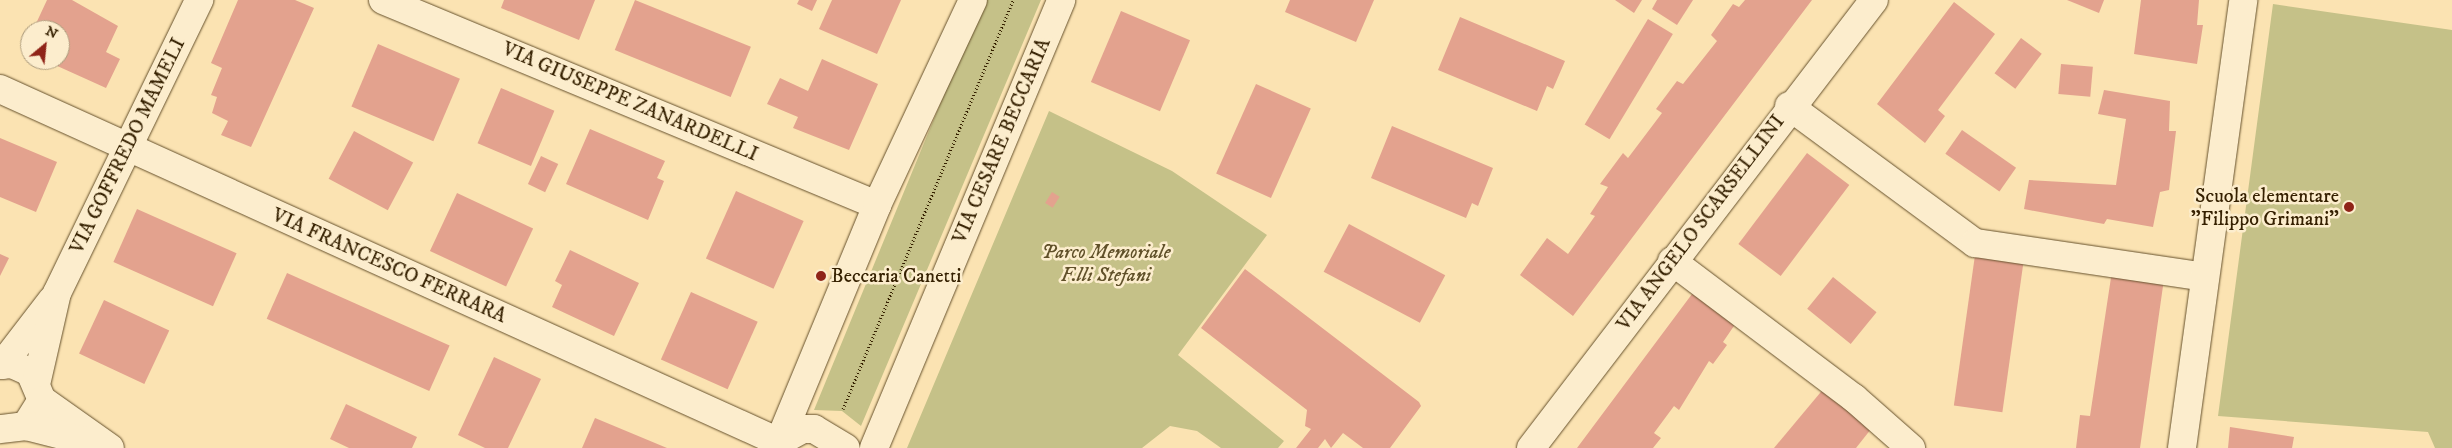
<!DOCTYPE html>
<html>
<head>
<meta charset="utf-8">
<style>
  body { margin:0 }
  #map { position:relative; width:2452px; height:448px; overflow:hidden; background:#fbe3b2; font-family:"IM FELL DW Pica",serif }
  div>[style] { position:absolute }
  .green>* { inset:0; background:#c5c188 }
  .building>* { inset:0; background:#e3a28e; transform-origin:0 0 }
  .path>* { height:3px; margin-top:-1.5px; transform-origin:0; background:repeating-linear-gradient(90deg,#352000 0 1px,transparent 0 3.5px) }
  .roads { filter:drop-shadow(0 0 1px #66512c) drop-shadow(0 0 1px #66512c) }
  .minor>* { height:28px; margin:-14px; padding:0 14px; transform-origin:14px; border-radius:14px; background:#fcedcd }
  .dots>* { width:14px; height:14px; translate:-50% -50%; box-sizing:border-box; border:2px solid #fcedcd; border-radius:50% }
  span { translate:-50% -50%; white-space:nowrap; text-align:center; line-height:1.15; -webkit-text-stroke:5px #fcedcd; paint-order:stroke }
  .street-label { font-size:20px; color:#352000 }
  .poi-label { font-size:20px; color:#352000 }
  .right { translate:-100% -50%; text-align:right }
  .left { translate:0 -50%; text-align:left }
  .park-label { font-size:20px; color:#605029; font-style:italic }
  .north { position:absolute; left:20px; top:20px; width:50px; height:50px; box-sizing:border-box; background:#fcedcd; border:1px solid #ac9b7b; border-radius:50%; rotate:28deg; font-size:14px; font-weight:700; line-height:20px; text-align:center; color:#352000 }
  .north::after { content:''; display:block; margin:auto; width:18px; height:22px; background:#8f2418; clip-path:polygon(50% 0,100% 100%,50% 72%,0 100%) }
</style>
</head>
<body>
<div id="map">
  <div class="green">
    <i style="clip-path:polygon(983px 0,1041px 0,861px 426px,842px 411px,814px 410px)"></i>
    <i style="clip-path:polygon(2273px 4px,2452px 30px,2452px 448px,2435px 448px,2428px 432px,2218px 416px)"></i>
    <i style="clip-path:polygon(1049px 111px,1172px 171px,1267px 235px,1178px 355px,1284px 441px,1278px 448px,1221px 448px,1197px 431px,1170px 426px,1142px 448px,907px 448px)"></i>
  </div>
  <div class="building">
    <i style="clip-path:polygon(47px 0,72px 0,118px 26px,106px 52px,120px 59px,106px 88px,44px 60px,60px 60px,60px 30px,33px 30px)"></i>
    <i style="clip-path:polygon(238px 0,295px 0,314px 8px,251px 147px,221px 135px,228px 121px,212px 113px,217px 97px,211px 95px,222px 68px,211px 63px)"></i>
    <i style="clip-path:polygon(504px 0,595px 0,579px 40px,501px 8px)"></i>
    <i style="left:635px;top:0;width:125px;height:54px;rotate:22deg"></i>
    <i style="clip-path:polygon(799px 0,817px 0,812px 11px,797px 4px)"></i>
    <i style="clip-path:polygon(832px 0,901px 0,877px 54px,819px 29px)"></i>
    <i style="clip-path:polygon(1290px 0,1374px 0,1356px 42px,1285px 12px)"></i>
    <i style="clip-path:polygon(1615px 0,1642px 0,1634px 13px)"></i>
    <i style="clip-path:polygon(1657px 0,1693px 0,1677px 25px,1652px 9px)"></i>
    <i style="clip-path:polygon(1745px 0,1812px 0,1573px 316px,1520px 275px,1547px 238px,1568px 254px,1595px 216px,1590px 214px,1608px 187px,1600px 184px,1623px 153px,1628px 158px,1662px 113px,1656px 109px,1677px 81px,1683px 84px,1717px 41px,1711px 35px,1733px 4px,1739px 7px)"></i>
    <i style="clip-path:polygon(2067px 0,2104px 0,2099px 13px)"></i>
    <i style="clip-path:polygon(2141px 0,2199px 0,2197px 25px,2203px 25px,2197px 64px,2134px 54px)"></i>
    <i style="clip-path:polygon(1954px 2px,1995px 34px,1938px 110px,1945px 116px,1925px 143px,1877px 104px)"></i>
    <i style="left:1121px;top:11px;width:75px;height:77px;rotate:23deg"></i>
    <i style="clip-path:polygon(1460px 17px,1565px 61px,1553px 89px,1547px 86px,1537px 111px,1438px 70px)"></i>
    <i style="left:1648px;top:19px;width:29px;height:123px;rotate:31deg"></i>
    <i style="clip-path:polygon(30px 36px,30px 54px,23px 51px)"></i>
    <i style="left:2021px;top:38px;width:26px;height:44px;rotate:37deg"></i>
    <i style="left:378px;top:44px;width:89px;height:68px;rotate:23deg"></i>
    <i style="clip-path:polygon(822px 59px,878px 84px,849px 150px,793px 128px,798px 117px,767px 104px,780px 78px,808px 91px)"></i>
    <i style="left:2061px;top:64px;width:32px;height:30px;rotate:5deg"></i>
    <i style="left:1256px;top:84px;width:60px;height:98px;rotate:24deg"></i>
    <i style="left:501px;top:88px;width:58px;height:60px;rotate:23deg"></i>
    <i style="clip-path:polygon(2104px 90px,2170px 101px,2169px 131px,2176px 131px,2169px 190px,2160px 192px,2153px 227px,2107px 219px,2104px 224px,2024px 209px,2029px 180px,2116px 185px,2126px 119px,2098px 114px)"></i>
    <i style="clip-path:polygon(1392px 126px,1493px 168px,1478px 206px,1472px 203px,1466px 218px,1371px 178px)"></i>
    <i style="clip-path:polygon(590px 129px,665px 161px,657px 178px,664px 181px,648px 220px,566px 184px)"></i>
    <i style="left:1962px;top:130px;width:66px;height:29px;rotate:35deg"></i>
    <i style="left:354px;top:131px;width:67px;height:54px;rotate:28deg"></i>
    <i style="clip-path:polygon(0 138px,57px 162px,36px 212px,0 197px)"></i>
    <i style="left:1807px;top:153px;width:53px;height:114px;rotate:37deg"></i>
    <i style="left:541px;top:156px;width:19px;height:31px;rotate:25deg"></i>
    <i style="left:736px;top:191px;width:74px;height:74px;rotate:24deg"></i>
    <i style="left:1052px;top:192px;width:9px;height:13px;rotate:32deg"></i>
    <i style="left:457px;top:193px;width:84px;height:64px;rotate:25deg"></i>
    <i style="left:137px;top:209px;width:109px;height:58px;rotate:24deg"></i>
    <i style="left:1349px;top:224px;width:109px;height:54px;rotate:28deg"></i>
    <i style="clip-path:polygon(570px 250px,639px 283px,614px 336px,552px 307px,562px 285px,555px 281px)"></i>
    <i style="clip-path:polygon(0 254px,9px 258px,0 276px)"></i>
    <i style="left:1975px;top:255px;width:49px;height:152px;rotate:8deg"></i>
    <i style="clip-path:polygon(1245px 269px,1419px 402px,1421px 406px,1390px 448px,1363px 448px,1343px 433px,1331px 448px,1325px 439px,1318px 448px,1296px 448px,1311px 429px,1305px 426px,1307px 410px,1201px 328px)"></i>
    <i style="clip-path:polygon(2112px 271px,2164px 279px,2140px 448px,2076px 448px,2080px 415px,2090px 416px)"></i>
    <i style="left:287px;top:273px;width:178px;height:50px;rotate:24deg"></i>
    <i style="left:1833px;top:277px;width:56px;height:41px;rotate:39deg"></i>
    <i style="clip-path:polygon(1695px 290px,1736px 323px,1723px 342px,1727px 345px,1713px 364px,1709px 361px,1679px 410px,1674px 406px,1654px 433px,1661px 438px,1653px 448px,1577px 448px)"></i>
    <i style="left:691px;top:292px;width:73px;height:74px;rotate:24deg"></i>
    <i style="left:104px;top:300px;width:72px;height:59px;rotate:25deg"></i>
    <i style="clip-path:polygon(494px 357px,541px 379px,508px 448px,485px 448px,458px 435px)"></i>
    <i style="clip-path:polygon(1825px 387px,1875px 424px,1856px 448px,1774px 448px)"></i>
    <i style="clip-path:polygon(346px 404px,417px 437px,412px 448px,349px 448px,330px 439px)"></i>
    <i style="clip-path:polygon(595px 418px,667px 448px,582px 448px)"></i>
    <i style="clip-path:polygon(2230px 427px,2294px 437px,2292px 448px,2228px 448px)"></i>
  </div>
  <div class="path">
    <i style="left:843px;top:409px;width:443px;rotate:-67.4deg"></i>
  </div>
  <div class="roads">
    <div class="minor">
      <i style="left:383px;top:0;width:535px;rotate:22.54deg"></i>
      <i style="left:0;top:89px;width:855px;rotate:24.38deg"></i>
      <i style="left:779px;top:442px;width:26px;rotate:-29deg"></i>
      <i style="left:802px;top:429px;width:12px"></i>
      <i style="left:814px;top:429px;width:37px;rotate:31deg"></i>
      <i style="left:1789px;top:106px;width:231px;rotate:36.4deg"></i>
      <i style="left:1975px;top:243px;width:232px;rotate:8.4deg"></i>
      <i style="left:1672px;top:261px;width:228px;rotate:37deg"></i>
      <i style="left:1854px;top:398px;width:76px;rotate:41.3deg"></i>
      <i style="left:0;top:365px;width:12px;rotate:-5deg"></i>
      <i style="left:12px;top:364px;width:20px;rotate:24deg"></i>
      <i style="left:30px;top:372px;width:30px;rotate:67deg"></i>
      <i style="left:42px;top:400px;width:31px;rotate:122deg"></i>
      <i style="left:26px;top:426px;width:26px;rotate:173deg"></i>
      <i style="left:2px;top:365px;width:82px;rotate:-52.4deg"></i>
      <i style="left:37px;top:380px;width:89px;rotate:-77.1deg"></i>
      <i style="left:57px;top:293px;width:326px;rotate:-64.1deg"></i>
      <i style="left:42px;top:400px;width:83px;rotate:35.2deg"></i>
      <i style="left:26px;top:426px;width:69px;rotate:14.2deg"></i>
      <i style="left:777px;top:447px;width:262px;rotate:-67.5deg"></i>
      <i style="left:877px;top:205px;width:226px;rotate:-64.9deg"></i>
      <i style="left:874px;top:448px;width:485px;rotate:-67.3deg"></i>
      <i style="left:1531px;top:448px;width:564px;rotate:-52.56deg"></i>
      <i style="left:2182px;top:448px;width:452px;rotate:-82.2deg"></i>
    </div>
  </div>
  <div class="dots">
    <i style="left:2349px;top:207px;background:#8f2418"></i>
    <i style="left:821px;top:276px;background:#8f2418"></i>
  </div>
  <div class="street-label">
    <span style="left:630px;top:102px;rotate:23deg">VIA GIUSEPPE ZANARDELLI</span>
    <span style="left:1002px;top:141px;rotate:-67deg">VIA CESARE BECCARIA</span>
    <span style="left:128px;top:146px;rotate:-64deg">VIA GOFFREDO MAMELI</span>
    <span style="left:1701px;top:223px;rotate:-53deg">VIA ANGELO SCARSELLINI</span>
    <span style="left:389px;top:266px;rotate:24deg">VIA FRANCESCO FERRARA</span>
  </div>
  <div class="poi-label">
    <span class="right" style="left:2339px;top:208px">Scuola elementare<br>"Filippo Grimani"</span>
    <span class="left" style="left:831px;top:276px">Beccaria Canetti</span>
  </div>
  <div class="park-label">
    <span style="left:1106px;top:264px">Parco Memoriale<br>F.lli Stefani</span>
  </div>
  <div class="north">N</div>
</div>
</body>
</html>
